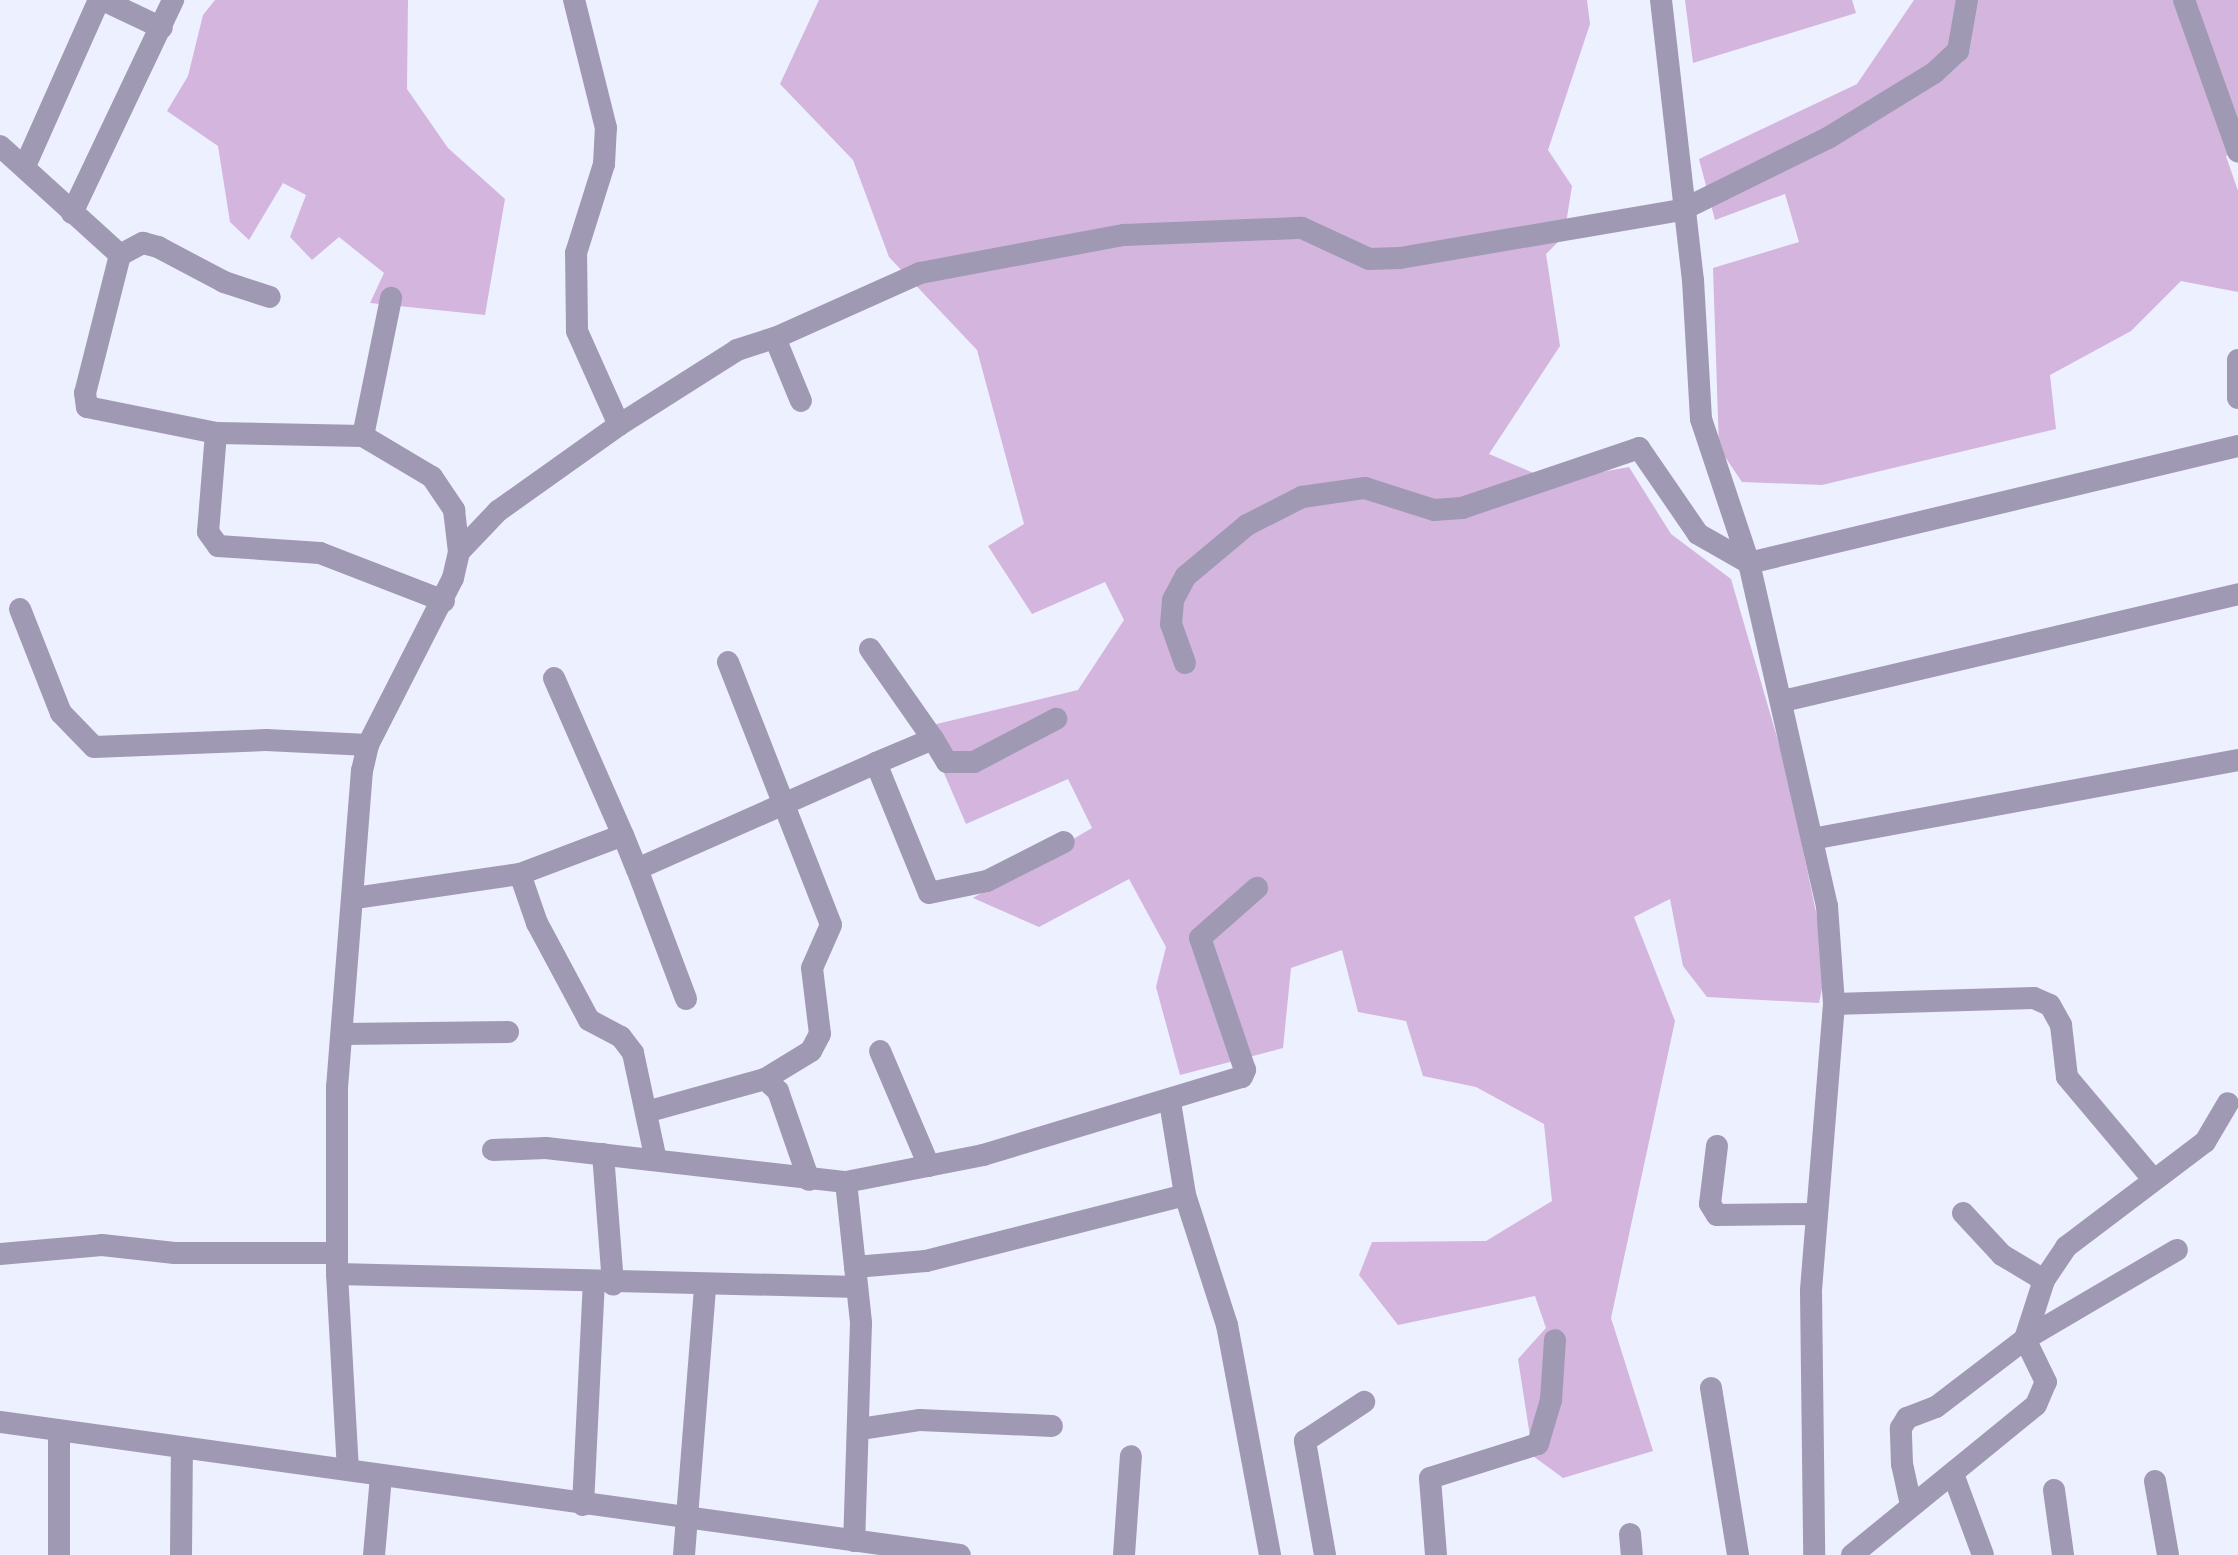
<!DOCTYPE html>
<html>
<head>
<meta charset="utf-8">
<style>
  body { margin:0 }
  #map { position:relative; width:2238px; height:1555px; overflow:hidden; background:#edf0ff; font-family:Inter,sans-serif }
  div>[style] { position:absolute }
  .green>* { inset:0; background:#d3b5dd }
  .minor>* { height:22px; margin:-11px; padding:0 11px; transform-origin:11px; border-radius:11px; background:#a099b3 }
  span { translate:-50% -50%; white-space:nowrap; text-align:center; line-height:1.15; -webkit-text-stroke:9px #fefefe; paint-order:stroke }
</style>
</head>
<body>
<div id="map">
  <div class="green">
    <i style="clip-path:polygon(215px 0,408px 0,407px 89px,448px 148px,505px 199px,485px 315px,370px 303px,384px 273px,339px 237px,312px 260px,290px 237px,306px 195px,283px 183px,249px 240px,230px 222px,218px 146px,167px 111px,188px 76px,203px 15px)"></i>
    <i style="clip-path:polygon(819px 0,1587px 0,1590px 24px,1548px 150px,1572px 186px,1564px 236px,1546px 254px,1560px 346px,1489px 454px,1552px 481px,1629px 467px,1671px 534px,1731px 579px,1786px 768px,1827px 965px,1819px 1003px,1707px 997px,1683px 966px,1670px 899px,1634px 917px,1675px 1021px,1611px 1318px,1653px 1451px,1563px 1478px,1533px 1456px,1518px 1359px,1546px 1328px,1535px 1296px,1398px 1325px,1359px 1275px,1372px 1242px,1486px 1241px,1552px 1201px,1544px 1124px,1476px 1087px,1423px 1076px,1406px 1021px,1358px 1012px,1342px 950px,1291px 968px,1283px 1048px,1180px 1075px,1156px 987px,1166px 947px,1129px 879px,1039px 927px,973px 898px,1092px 828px,1068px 779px,966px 824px,924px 727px,1078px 690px,1124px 620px,1105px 582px,1032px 614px,988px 546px,1024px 524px,977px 350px,889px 257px,853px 160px,780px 84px)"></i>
    <i style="clip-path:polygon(1685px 0,1852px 0,1856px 13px,1693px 63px)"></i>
    <i style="clip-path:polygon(1914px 0,2238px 0,2238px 149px,2226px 156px,2238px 191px,2238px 292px,2181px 281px,2131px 331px,2050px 375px,2056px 429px,1822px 485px,1742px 482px,1719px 448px,1713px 268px,1799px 242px,1785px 194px,1715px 220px,1699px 159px,1857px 84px)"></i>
  </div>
  <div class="minor">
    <i style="left:103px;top:0;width:65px;rotate:25.4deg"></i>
    <i style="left:1661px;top:0;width:282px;rotate:83.5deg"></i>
    <i style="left:1693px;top:280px;width:139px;rotate:86.7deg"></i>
    <i style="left:1701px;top:419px;width:152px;rotate:71.6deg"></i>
    <i style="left:1749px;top:563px;width:352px;rotate:77.2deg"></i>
    <i style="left:1827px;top:906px;width:98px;rotate:85.9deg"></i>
    <i style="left:1834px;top:1004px;width:288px;rotate:94.6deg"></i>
    <i style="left:1811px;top:1291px;width:264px;rotate:89.3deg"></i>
    <i style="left:2184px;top:0;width:161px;rotate:70.4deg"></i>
    <i style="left:0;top:146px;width:162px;rotate:42.2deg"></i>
    <i style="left:120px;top:255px;width:142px;rotate:104.2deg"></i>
    <i style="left:85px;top:393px;width:14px;rotate:82deg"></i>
    <i style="left:87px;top:407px;width:132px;rotate:11.4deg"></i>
    <i style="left:216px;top:433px;width:147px;rotate:1.2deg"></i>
    <i style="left:363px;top:436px;width:80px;rotate:30.7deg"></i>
    <i style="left:432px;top:477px;width:40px;rotate:56deg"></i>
    <i style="left:454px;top:510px;width:42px;rotate:83.2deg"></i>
    <i style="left:459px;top:552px;width:27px;rotate:103deg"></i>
    <i style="left:453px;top:578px;width:187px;rotate:117deg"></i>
    <i style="left:368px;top:745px;width:26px;rotate:103deg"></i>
    <i style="left:362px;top:770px;width:318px;rotate:94.5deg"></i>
    <i style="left:337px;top:1087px;width:187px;rotate:90deg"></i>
    <i style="left:337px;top:1274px;width:196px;rotate:86.8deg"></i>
    <i style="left:25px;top:166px;width:182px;rotate:-66deg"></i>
    <i style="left:72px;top:213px;width:236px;rotate:-64.6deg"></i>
    <i style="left:120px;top:255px;width:26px;rotate:-28deg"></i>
    <i style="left:143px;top:243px;width:16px;rotate:15deg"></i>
    <i style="left:158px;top:247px;width:75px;rotate:27.9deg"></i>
    <i style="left:224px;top:282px;width:48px;rotate:18.1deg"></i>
    <i style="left:775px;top:338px;width:159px;rotate:-24.1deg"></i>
    <i style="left:920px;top:273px;width:208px;rotate:-10.6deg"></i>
    <i style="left:1124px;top:235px;width:178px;rotate:-2.3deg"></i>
    <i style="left:1302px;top:228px;width:74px;rotate:24.8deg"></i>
    <i style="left:1369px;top:259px;width:31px;rotate:-2deg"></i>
    <i style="left:1400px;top:258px;width:286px;rotate:-9.7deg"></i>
    <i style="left:1682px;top:210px;width:163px;rotate:-26.3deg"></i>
    <i style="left:1828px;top:138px;width:124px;rotate:-31.5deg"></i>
    <i style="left:1934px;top:73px;width:33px;rotate:-43deg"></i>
    <i style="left:1958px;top:51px;width:52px;rotate:-80deg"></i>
    <i style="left:2238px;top:360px;width:38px;rotate:90deg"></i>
    <i style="left:619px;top:425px;width:140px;rotate:-32.4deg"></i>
    <i style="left:737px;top:350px;width:40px;rotate:-18deg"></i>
    <i style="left:775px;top:338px;width:68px;rotate:67.6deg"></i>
    <i style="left:216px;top:433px;width:99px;rotate:94.6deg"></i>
    <i style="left:208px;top:532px;width:17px;rotate:54deg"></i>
    <i style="left:218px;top:546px;width:102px;rotate:3.9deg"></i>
    <i style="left:320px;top:553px;width:133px;rotate:21.2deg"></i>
    <i style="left:363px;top:436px;width:141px;rotate:-78.5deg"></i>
    <i style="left:459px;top:552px;width:57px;rotate:-46.4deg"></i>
    <i style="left:498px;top:511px;width:148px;rotate:-35.4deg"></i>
    <i style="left:619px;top:425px;width:103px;rotate:-114.1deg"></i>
    <i style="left:577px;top:331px;width:78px;rotate:-90.7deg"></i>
    <i style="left:576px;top:253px;width:93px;rotate:-72.5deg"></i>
    <i style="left:604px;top:164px;width:36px;rotate:-87deg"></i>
    <i style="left:606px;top:128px;width:132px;rotate:-104deg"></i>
    <i style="left:20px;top:609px;width:112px;rotate:68.5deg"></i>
    <i style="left:61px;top:713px;width:47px;rotate:45.9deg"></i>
    <i style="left:94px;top:747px;width:172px;rotate:-2.3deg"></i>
    <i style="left:266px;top:740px;width:102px;rotate:2.8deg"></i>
    <i style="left:870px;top:649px;width:110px;rotate:55deg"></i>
    <i style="left:728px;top:662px;width:282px;rotate:68.6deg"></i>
    <i style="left:831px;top:925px;width:47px;rotate:113.8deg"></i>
    <i style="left:812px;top:968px;width:66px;rotate:83.1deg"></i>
    <i style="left:820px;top:1034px;width:19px;rotate:118deg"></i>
    <i style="left:811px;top:1051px;width:54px;rotate:148.7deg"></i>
    <i style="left:1185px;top:663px;width:41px;rotate:-109.7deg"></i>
    <i style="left:1171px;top:624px;width:24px;rotate:-85deg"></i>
    <i style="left:1173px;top:600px;width:27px;rotate:-62deg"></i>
    <i style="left:1186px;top:576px;width:80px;rotate:-39.9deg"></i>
    <i style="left:1247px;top:525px;width:62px;rotate:-27deg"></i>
    <i style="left:1302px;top:497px;width:64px;rotate:-8.1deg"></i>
    <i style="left:1365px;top:488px;width:72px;rotate:17.7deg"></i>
    <i style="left:1434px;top:510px;width:28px;rotate:-4deg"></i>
    <i style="left:1462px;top:508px;width:187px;rotate:-18.7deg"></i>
    <i style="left:1639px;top:448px;width:104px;rotate:55.5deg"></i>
    <i style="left:1698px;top:534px;width:59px;rotate:29.6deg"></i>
    <i style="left:1749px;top:563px;width:503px;rotate:-13.46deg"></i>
    <i style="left:554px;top:678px;width:171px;rotate:66.3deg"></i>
    <i style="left:1783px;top:701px;width:467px;rotate:-13.2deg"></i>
    <i style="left:876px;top:763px;width:62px;rotate:-22.8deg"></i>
    <i style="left:933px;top:739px;width:27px;rotate:59deg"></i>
    <i style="left:947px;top:762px;width:27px"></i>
    <i style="left:974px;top:762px;width:93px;rotate:-27.7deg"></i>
    <i style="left:1812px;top:839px;width:433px;rotate:-10.5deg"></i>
    <i style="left:637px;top:869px;width:139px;rotate:69.3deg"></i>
    <i style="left:520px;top:874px;width:52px;rotate:70.9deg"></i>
    <i style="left:537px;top:923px;width:110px;rotate:61.8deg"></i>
    <i style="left:589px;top:1020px;width:36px;rotate:28deg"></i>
    <i style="left:621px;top:1037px;width:20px;rotate:53deg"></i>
    <i style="left:633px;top:1053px;width:109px;rotate:77.9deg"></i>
    <i style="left:355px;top:898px;width:167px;rotate:-8.3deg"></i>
    <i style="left:520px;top:874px;width:110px;rotate:-20.7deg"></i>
    <i style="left:623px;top:835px;width:37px;rotate:68deg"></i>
    <i style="left:637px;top:869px;width:261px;rotate:-23.9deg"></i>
    <i style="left:876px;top:763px;width:140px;rotate:67.8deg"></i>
    <i style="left:929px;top:893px;width:59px;rotate:-11.7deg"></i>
    <i style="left:987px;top:881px;width:86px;rotate:-26.9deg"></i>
    <i style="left:1834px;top:1004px;width:200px;rotate:-1.7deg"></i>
    <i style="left:2034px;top:998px;width:17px;rotate:24deg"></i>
    <i style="left:2050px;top:1005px;width:23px;rotate:61deg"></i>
    <i style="left:2061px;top:1025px;width:52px;rotate:83.4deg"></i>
    <i style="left:2067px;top:1077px;width:133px;rotate:49.9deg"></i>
    <i style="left:342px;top:1034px;width:166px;rotate:-0.7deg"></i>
    <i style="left:880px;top:1051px;width:125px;rotate:66.9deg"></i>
    <i style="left:1170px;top:1102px;width:94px;rotate:80.8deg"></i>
    <i style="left:1185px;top:1195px;width:137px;rotate:72.1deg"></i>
    <i style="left:1227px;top:1325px;width:234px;rotate:79.4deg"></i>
    <i style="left:646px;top:1112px;width:123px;rotate:-15.5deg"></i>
    <i style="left:765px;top:1079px;width:18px;rotate:43deg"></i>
    <i style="left:778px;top:1091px;width:94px;rotate:70.8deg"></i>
    <i style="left:1717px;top:1146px;width:58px;rotate:96.9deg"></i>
    <i style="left:1710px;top:1204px;width:13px;rotate:58deg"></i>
    <i style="left:1717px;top:1215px;width:98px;rotate:-0.6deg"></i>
    <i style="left:493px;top:1150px;width:53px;rotate:-2.2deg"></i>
    <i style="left:546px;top:1148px;width:302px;rotate:6.5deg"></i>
    <i style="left:846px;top:1182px;width:142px;rotate:83.9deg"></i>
    <i style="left:861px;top:1323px;width:218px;rotate:91.8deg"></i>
    <i style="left:603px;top:1154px;width:131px;rotate:85.6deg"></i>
    <i style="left:846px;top:1182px;width:140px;rotate:-11.1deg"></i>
    <i style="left:983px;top:1155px;width:270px;rotate:-16.8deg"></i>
    <i style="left:1242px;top:1077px;width:8px;rotate:-67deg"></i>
    <i style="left:1245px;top:1070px;width:139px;rotate:-108.8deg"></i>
    <i style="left:1200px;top:938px;width:76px;rotate:-41.3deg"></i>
    <i style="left:1963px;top:1213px;width:57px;rotate:47.1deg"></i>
    <i style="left:2002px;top:1255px;width:49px;rotate:30.8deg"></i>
    <i style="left:0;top:1254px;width:102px;rotate:-5deg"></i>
    <i style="left:102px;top:1245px;width:73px;rotate:6.3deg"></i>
    <i style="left:175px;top:1253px;width:162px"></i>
    <i style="left:855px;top:1267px;width:71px;rotate:-4.8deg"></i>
    <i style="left:926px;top:1261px;width:267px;rotate:-14.3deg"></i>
    <i style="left:337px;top:1274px;width:520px;rotate:1.43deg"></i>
    <i style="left:1711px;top:1388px;width:169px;rotate:80.8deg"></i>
    <i style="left:0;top:1422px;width:969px;rotate:7.89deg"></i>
    <i style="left:860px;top:1429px;width:61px;rotate:-8.5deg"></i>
    <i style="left:920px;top:1420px;width:132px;rotate:2.6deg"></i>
    <i style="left:1953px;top:1474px;width:86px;rotate:69.7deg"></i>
    <i style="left:2155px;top:1481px;width:75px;rotate:80deg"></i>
    <i style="left:2054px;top:1490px;width:66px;rotate:82.1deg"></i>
    <i style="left:583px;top:1505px;width:221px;rotate:-87.2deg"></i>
    <i style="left:1911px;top:1505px;width:42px;rotate:-102.4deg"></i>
    <i style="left:1902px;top:1464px;width:36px;rotate:-92deg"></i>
    <i style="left:1901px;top:1428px;width:12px;rotate:-59deg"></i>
    <i style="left:1907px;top:1418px;width:31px;rotate:-21deg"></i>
    <i style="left:1936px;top:1407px;width:112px;rotate:-37.4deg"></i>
    <i style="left:2025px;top:1339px;width:62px;rotate:-72.1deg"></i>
    <i style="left:2044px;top:1280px;width:40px;rotate:-56deg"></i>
    <i style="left:2066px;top:1247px;width:174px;rotate:-37.1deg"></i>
    <i style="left:2205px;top:1142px;width:45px;rotate:-59.5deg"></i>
    <i style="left:1630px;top:1534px;width:21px;rotate:85deg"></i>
    <i style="left:59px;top:1555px;width:123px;rotate:-90deg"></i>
    <i style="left:181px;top:1555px;width:106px;rotate:-89.5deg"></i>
    <i style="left:374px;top:1555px;width:79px;rotate:-84.9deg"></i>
    <i style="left:684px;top:1555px;width:270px;rotate:-85.5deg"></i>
    <i style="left:1124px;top:1555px;width:99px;rotate:-86deg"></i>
    <i style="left:1325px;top:1555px;width:116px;rotate:-100deg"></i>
    <i style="left:1305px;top:1441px;width:71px;rotate:-33.5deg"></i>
    <i style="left:1436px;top:1555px;width:77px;rotate:-94.5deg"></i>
    <i style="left:1430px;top:1478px;width:113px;rotate:-17.5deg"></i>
    <i style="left:1538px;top:1444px;width:46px;rotate:-73.5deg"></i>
    <i style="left:1551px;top:1400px;width:60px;rotate:-86.2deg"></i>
    <i style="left:1852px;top:1555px;width:237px;rotate:-39.2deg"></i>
    <i style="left:2036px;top:1405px;width:25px;rotate:-67deg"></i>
    <i style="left:2046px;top:1382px;width:48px;rotate:-116deg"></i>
    <i style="left:2025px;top:1339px;width:176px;rotate:-30.4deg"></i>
  </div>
</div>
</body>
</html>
